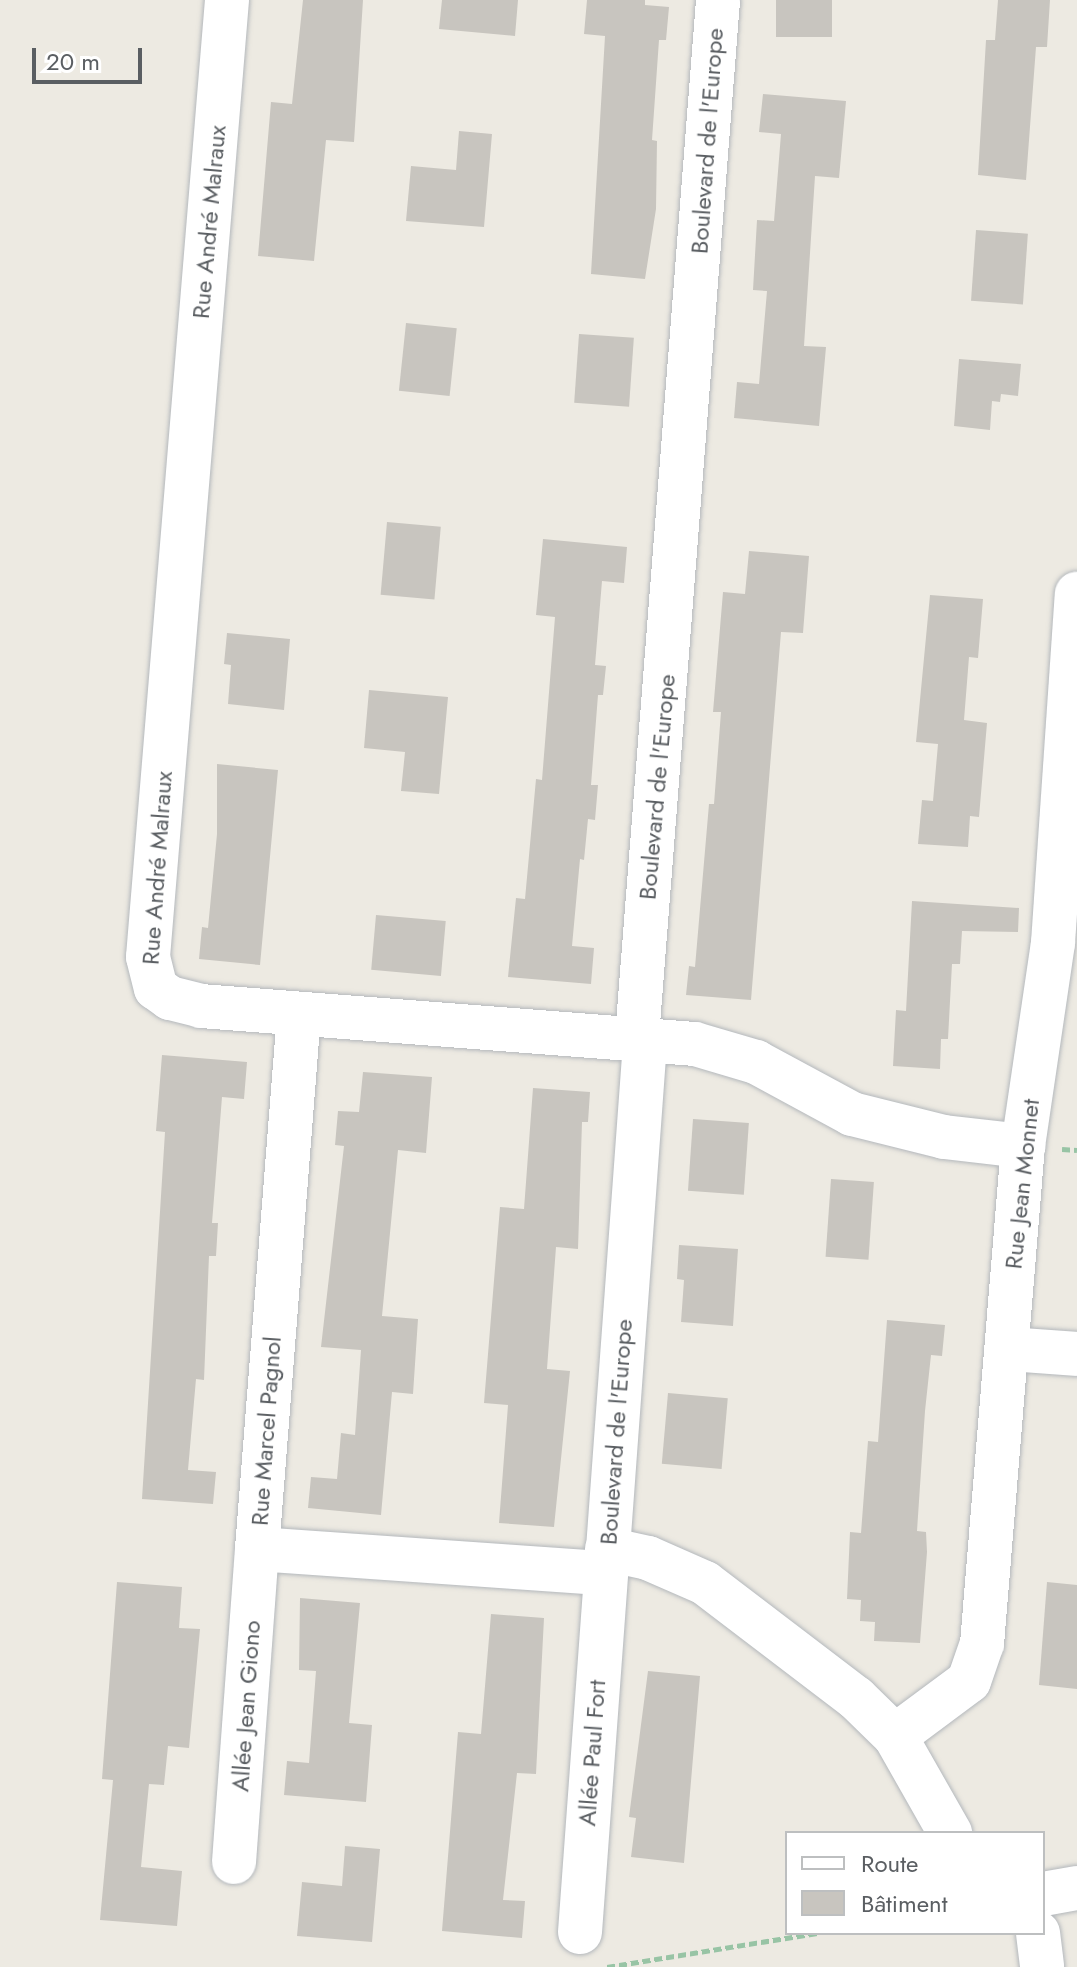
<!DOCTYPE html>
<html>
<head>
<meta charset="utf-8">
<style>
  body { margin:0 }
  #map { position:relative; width:1077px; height:1967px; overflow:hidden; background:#edeae2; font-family:Jost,sans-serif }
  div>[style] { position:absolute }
  .building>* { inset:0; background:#c8c5bf; transform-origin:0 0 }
  .path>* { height:5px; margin-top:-2.5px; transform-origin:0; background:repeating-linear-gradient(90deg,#98c4a5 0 8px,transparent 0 12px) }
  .roads { filter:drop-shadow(0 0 2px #b4b8bc) drop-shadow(0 0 2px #b4b8bc) }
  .minor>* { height:44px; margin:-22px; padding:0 22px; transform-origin:22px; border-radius:22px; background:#fff }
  span { translate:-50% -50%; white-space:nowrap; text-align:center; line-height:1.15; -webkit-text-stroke:7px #fff; paint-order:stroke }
  .street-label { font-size:24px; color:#5a5e62 }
  .legend { position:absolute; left:785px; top:1831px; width:260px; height:104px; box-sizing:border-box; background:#fff; border:2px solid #bdbfc0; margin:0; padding:10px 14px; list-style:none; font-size:24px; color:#5a5e62 }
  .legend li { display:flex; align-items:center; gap:16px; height:40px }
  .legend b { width:40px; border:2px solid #bdbfc0 }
  .scale { position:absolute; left:32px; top:48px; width:110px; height:36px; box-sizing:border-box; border:4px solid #5a5e62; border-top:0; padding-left:10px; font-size:24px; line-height:28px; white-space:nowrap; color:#5a5e62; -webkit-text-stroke:6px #fff; paint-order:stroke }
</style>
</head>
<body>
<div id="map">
  <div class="building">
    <i style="clip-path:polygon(303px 0,363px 0,354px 142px,326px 140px,314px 261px,258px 256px,271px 102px,292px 104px)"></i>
    <i style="clip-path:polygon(442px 0,518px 0,515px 36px,439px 29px)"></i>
    <i style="clip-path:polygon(587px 0,645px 0,645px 5px,669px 7px,666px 40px,659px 40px,652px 140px,657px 141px,656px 209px,645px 279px,591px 274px,605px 36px,584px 34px)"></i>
    <i style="left:776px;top:0;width:56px;height:37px"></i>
    <i style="clip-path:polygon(998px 0,1050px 0,1047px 47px,1036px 47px,1026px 180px,978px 175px,986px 40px,995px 40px)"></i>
    <i style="clip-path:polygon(763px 94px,846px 101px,839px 178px,815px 176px,804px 346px,826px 347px,819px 426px,734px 418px,737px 382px,759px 384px,767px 291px,753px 290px,757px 220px,774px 221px,781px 134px,759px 132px)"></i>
    <i style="clip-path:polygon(459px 131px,492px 134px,484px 227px,406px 221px,411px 166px,456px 170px)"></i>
    <i style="left:976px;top:230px;width:52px;height:71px;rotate:4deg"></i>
    <i style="left:406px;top:323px;width:51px;height:68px;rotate:6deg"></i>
    <i style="left:579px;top:334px;width:55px;height:69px;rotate:4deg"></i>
    <i style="clip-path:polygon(959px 359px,1021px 364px,1018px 396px,1001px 394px,1000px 402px,992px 401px,990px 430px,954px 426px)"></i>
    <i style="left:387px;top:522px;width:54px;height:73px;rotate:5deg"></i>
    <i style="clip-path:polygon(543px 539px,627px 547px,624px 583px,602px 581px,595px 665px,606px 666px,603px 695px,598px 695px,591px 785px,598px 785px,595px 820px,588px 819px,584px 860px,580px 859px,572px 946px,594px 948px,591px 984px,508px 977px,516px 898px,525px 899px,536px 779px,542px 780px,555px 617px,536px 615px)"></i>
    <i style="clip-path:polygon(749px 551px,809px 556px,803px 633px,781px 632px,751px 1000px,686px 995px,689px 966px,695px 967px,709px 804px,714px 804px,721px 712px,713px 712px,723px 592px,745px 594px)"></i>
    <i style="clip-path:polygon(930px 595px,983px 599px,978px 658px,969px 657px,964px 720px,987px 723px,979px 817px,970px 816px,968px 847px,918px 844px,922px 800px,933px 801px,938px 744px,916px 742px)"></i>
    <i style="clip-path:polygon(227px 633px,290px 639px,284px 710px,228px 704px,231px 665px,224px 664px)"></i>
    <i style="clip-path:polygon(369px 690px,448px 697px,439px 794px,401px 791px,405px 752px,364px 748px)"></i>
    <i style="clip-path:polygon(217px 764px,278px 770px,260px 965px,199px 959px,202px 927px,208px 928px,217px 834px)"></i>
    <i style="clip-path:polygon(912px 901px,1019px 908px,1018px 932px,962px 931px,960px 964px,952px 964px,948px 1039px,941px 1039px,940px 1069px,893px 1066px,896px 1010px,906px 1011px)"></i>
    <i style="left:376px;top:915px;width:70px;height:55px;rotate:5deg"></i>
    <i style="clip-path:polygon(162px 1055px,247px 1062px,244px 1099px,222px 1097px,212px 1223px,218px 1223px,216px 1256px,209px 1256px,204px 1380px,196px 1379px,188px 1470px,216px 1472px,213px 1504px,142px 1499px,165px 1132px,156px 1131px)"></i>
    <i style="clip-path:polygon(363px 1072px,432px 1077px,426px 1153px,398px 1150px,382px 1316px,418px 1319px,413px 1394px,392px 1392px,381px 1515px,308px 1508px,311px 1477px,337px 1479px,341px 1433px,355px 1435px,361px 1350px,321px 1347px,344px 1146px,335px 1145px,338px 1111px,359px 1112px)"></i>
    <i style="clip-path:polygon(533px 1088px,590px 1092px,588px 1122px,582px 1122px,578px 1249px,556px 1247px,547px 1369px,570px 1371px,554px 1527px,499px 1523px,508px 1405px,484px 1403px,500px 1207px,524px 1209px)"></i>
    <i style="left:693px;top:1119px;width:56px;height:72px;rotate:4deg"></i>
    <i style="left:831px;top:1179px;width:43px;height:78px;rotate:4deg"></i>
    <i style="clip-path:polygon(679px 1245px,738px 1249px,733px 1326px,681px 1322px,684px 1280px,677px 1279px)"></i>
    <i style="clip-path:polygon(887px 1320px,945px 1325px,942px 1356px,931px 1355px,925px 1411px,917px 1531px,926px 1532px,927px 1552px,920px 1643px,874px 1641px,875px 1622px,860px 1621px,861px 1600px,847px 1599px,850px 1532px,861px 1533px,868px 1441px,878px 1442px)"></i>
    <i style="left:668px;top:1393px;width:60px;height:71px;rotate:5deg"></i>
    <i style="clip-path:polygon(117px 1582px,182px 1587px,179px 1628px,200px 1629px,189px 1748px,168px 1746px,164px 1785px,149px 1784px,141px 1867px,182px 1871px,177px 1926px,100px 1920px,113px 1780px,102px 1779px)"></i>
    <i style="clip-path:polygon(1047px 1582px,1077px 1585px,1077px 1689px,1039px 1685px)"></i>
    <i style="clip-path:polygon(300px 1598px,360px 1603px,349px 1723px,372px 1725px,366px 1802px,284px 1795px,287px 1761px,309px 1763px,316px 1671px,299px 1670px)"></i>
    <i style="clip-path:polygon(491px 1614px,544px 1618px,536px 1774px,517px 1773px,503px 1900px,525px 1901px,522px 1938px,442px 1931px,458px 1732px,481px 1734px)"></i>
    <i style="clip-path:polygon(648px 1671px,700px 1676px,684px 1863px,631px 1857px,636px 1818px,629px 1817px)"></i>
    <i style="clip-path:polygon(345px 1846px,380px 1849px,372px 1942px,297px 1936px,302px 1882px,342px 1886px)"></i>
  </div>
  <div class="path">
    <i style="left:1062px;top:1149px;width:15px;rotate:4deg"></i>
    <i style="left:607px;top:1967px;width:213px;rotate:-9.2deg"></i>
  </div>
  <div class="roads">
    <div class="minor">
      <i style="left:227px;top:0;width:960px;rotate:94.72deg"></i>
      <i style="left:148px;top:957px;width:32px;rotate:76deg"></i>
      <i style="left:156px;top:988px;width:17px;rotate:36deg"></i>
      <i style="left:170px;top:998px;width:32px;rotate:14deg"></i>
      <i style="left:201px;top:1006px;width:495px;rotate:4.4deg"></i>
      <i style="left:695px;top:1044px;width:64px;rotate:16.4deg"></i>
      <i style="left:756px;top:1062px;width:109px;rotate:28.4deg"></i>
      <i style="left:852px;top:1114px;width:95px;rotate:14deg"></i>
      <i style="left:944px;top:1137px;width:80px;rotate:6.5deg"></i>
      <i style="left:299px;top:1014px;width:537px;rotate:94.49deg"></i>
      <i style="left:257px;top:1549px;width:348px;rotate:4deg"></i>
      <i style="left:1008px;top:1349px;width:69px;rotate:4.1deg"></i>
      <i style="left:607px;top:1549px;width:42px;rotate:12.4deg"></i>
      <i style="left:648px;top:1558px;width:62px;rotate:23.7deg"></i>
      <i style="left:705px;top:1583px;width:190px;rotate:37.3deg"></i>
      <i style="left:856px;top:1698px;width:54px;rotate:44.3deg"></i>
      <i style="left:895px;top:1736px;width:112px;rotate:60.4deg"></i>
      <i style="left:895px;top:1736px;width:92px;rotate:-36.6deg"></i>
      <i style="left:969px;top:1681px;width:39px;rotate:-71deg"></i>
      <i style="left:982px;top:1644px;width:500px;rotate:-85.3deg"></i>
      <i style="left:1023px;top:1146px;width:205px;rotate:-81.6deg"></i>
      <i style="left:1053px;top:943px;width:350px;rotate:-86.1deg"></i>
      <i style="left:234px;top:1862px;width:314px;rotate:-85.8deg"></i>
      <i style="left:1043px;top:1894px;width:35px;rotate:-10deg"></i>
      <i style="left:580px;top:1932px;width:878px;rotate:-85.82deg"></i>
      <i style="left:644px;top:1056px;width:33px;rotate:-101deg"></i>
      <i style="left:638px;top:1024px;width:1027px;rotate:-85.53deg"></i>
      <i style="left:1038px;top:1933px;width:34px;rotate:83deg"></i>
    </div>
  </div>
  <div class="street-label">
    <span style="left:707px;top:141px;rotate:-86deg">Boulevard de l'Europe</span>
    <span style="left:209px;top:222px;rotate:-85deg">Rue André Malraux</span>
    <span style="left:657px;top:787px;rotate:-85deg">Boulevard de l'Europe</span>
    <span style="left:157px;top:868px;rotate:-86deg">Rue André Malraux</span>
    <span style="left:1022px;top:1184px;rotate:-84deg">Rue Jean Monnet</span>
    <span style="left:266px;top:1431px;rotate:-86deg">Rue Marcel Pagnol</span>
    <span style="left:616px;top:1432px;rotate:-86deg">Boulevard de l'Europe</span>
    <span style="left:246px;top:1706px;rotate:-86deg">Allée Jean Giono</span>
    <span style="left:592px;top:1753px;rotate:-86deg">Allée Paul Fort</span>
  </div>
  <ul class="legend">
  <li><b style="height:10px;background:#fff"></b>Route</li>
  <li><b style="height:22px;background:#c8c5bf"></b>Bâtiment</li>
  </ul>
  <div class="scale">20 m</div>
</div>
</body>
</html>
